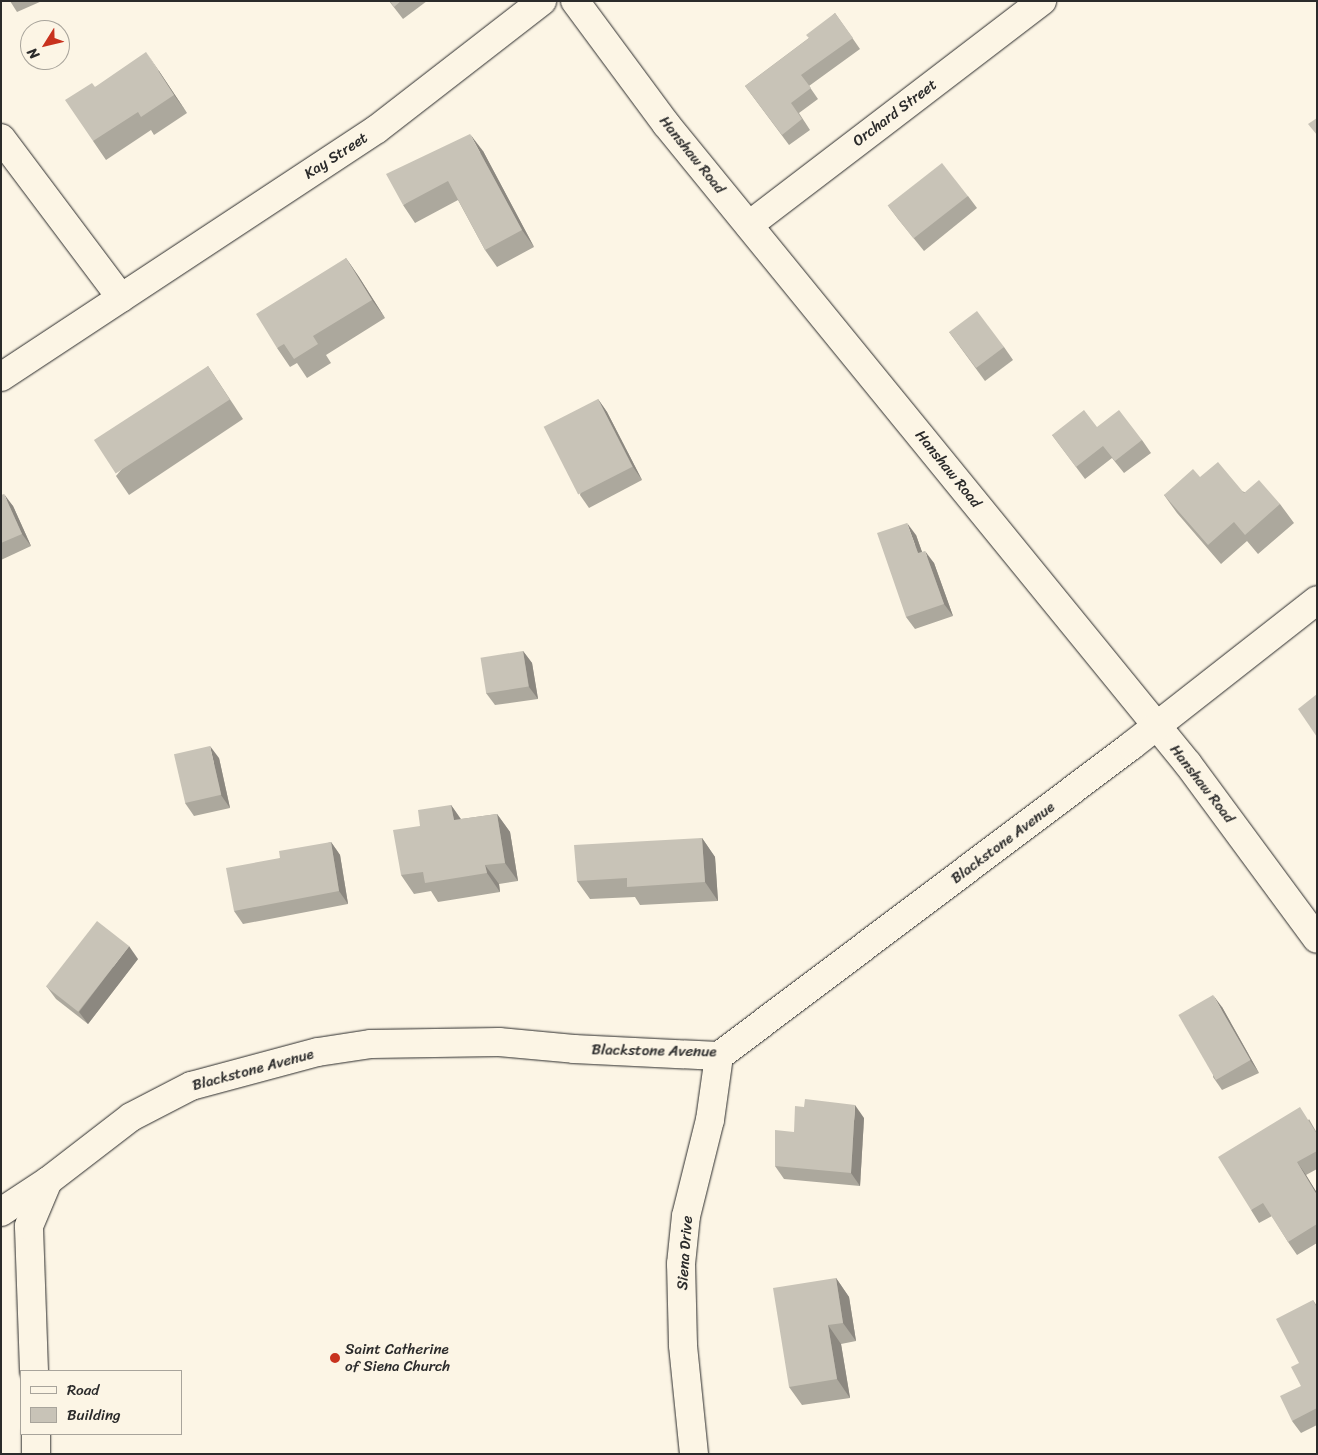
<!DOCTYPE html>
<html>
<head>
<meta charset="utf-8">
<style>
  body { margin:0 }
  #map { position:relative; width:1318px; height:1455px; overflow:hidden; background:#fcf5e5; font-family:Sriracha,sans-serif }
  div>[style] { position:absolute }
  .roads { filter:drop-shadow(0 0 1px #2b2b2b) drop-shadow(0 0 1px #2b2b2b) }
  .minor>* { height:28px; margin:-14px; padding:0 14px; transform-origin:14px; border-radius:14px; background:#fcf5e5 }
  .wall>* { inset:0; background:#aca89d }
  .shaded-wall>* { inset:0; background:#8c8880 }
  .building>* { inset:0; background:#c8c3b7; transform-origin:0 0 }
  .dots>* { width:14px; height:14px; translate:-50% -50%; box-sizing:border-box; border:2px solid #fcf5e5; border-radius:50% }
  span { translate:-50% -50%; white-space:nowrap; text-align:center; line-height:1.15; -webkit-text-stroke:4.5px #fcf5e5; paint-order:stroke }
  .street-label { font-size:15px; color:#2b2b2b }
  .poi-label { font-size:15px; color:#2b2b2b }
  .left { translate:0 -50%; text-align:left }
  .frame { position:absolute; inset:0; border:2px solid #2b2b2b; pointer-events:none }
  .legend { position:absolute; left:20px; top:1370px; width:162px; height:65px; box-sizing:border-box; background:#fcf5e5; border:1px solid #a8a49b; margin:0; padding:6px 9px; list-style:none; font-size:15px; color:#2b2b2b }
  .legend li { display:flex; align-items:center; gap:10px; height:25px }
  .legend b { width:25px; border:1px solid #a8a49b }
  .north { position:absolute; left:20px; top:20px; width:50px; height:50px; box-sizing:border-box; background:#fcf5e5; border:1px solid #a8a49b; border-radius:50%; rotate:234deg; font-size:14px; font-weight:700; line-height:20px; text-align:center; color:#2b2b2b }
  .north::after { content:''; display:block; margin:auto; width:18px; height:22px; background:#c8321e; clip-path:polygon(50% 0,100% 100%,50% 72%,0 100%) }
</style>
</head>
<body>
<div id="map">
  <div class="roads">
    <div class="minor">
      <i style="left:575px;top:1px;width:153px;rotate:53.5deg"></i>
      <i style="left:666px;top:124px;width:826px;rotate:50.8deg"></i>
      <i style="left:1188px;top:764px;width:217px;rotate:53.6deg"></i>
      <i style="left:1px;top:138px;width:200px;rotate:53.1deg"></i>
      <i style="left:749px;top:225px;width:369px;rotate:-37.4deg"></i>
      <i style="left:1px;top:377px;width:450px;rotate:-33.4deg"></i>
      <i style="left:377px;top:129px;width:209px;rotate:-37.8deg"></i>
      <i style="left:1px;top:1212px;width:56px;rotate:-33.4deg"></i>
      <i style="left:48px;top:1181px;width:105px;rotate:-37.6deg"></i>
      <i style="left:131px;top:1117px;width:68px;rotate:-27.3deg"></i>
      <i style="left:191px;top:1086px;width:131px;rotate:-15deg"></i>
      <i style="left:318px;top:1052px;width:54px;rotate:-8.6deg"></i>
      <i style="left:371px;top:1044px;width:128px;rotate:-0.9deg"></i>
      <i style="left:499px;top:1042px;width:75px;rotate:5.3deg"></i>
      <i style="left:574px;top:1049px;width:145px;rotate:2.8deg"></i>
      <i style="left:719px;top:1056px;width:516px;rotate:-36.96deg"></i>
      <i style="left:1131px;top:746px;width:236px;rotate:-38.1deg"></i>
      <i style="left:34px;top:1371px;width:145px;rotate:-92deg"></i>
      <i style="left:29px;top:1226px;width:49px;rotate:-67.1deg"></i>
      <i style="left:36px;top:1434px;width:20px;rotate:90deg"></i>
      <i style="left:694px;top:1454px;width:110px;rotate:-95.8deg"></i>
      <i style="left:683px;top:1345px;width:81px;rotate:-91.4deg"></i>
      <i style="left:681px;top:1264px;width:48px;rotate:-84.1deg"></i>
      <i style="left:686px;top:1216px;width:99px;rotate:-76deg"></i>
      <i style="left:710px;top:1120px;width:65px;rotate:-82deg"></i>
    </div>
  </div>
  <div class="wall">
    <i style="clip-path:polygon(10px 1px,42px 1px,17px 12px)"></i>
    <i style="clip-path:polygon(389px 1px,427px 1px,403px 19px)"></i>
    <i style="clip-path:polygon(835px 13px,860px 49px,809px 86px,818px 99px,799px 113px,810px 130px,789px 145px,745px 86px,809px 38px)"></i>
    <i style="clip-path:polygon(159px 71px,187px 113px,154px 135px,151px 130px,106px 160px,93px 141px,95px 87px)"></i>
    <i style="clip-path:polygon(483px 151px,534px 247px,497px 267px,485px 250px,458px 200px,415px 223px,403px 205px)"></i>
    <i style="clip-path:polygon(968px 196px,977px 208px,924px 251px,898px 219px,889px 207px)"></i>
    <i style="clip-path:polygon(346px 258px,359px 277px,385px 318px,326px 355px,331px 363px,307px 378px,297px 363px,290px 367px,277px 348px)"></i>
    <i style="clip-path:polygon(949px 332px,1004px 347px,1013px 360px,985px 381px)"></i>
    <i style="clip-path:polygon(208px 366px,243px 419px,129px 495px,116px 476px)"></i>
    <i style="clip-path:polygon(598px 399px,607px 412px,642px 480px,589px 508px,580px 495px)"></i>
    <i style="clip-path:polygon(1097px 427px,1142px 440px,1151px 453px,1124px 473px,1112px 458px,1085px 479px,1052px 435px)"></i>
    <i style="clip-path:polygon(1200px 477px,1280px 504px,1294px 523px,1258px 554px,1247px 541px,1221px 564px,1177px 513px,1164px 495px)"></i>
    <i style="clip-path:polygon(1px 495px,13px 506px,31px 546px,1px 560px)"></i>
    <i style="clip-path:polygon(916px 535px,922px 552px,934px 563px,953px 616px,915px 629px,906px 617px)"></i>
    <i style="clip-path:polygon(523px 651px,532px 663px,538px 699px,495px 705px,486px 693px)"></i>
    <i style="clip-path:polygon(219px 758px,230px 808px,194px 816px,185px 803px)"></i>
    <i style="clip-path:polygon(451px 805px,461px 819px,497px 814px,510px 832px,518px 881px,499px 884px,500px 892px,438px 902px,431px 891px,414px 894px,401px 875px,420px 826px)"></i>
    <i style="clip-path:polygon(702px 838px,715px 857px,718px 901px,640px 905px,635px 897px,590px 899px,577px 881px)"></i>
    <i style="clip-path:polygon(331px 842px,340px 855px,348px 904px,243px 924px,234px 911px,280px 858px)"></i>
    <i style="clip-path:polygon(138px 959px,88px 1024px,56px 999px,47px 987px)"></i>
    <i style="clip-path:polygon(1222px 1007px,1259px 1073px,1222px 1090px,1213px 1077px)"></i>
    <i style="clip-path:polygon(864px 1118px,860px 1186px,784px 1179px,775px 1166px,794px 1132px)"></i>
    <i style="clip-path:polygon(1309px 1119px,1317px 1133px,1317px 1169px,1306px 1175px,1317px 1193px,1317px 1243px,1297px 1255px,1288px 1242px,1272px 1216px,1259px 1223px,1251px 1210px)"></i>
    <i style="clip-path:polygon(836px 1278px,849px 1297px,856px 1341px,841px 1344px,850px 1398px,802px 1405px,789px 1387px)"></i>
    <i style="clip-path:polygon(1313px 1300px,1317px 1306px,1317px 1425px,1301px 1433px,1292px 1421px,1301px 1386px,1299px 1363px)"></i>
  </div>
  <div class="shaded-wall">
    <i style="clip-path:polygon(146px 52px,159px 71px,187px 113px,174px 95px)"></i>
    <i style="clip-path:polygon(470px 134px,483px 151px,534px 247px,522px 230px)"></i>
    <i style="clip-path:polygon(346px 258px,359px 277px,385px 318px,372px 300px)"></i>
    <i style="clip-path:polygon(598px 399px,607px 412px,642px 480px,633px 467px)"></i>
    <i style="clip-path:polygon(4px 494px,13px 506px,31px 546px,22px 534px)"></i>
    <i style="clip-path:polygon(907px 523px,916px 535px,927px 566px,918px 553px)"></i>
    <i style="clip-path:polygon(925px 551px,934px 563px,953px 616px,944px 604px)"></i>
    <i style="clip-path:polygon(523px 651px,532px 663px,538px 699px,529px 687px)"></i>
    <i style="clip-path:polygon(210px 746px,219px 758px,230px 808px,221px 795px)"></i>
    <i style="clip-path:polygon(451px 805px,464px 824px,454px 820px)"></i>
    <i style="clip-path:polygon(497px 814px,510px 832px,518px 881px,505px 863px)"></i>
    <i style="clip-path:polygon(702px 838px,715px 857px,718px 901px,705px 882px)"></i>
    <i style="clip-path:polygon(331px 842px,340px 855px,348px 904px,339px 891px)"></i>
    <i style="clip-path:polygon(485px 865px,499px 884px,500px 892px,487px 873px)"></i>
    <i style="clip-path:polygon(129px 946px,138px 959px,88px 1024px,79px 1012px)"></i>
    <i style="clip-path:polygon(1213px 995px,1222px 1007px,1259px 1073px,1250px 1060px)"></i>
    <i style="clip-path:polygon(855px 1105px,864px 1118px,860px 1186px,851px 1173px)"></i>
    <i style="clip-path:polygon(1297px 1162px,1306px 1175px,1317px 1193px,1317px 1195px)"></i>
    <i style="clip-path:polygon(836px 1278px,849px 1297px,856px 1341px,843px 1323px)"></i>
    <i style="clip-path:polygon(828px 1325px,841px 1344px,850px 1398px,837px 1379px)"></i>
  </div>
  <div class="building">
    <i style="clip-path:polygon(390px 1px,401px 1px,394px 7px)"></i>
    <i style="clip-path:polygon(835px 13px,853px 38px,801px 75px,811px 88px,791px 103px,802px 119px,782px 135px,745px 86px,809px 38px,806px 35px)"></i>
    <i style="clip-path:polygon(146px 52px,174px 95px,141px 117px,138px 112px,93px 141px,65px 100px,92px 83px,95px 87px)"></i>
    <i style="clip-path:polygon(1317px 118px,1317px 135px,1308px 124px)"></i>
    <i style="clip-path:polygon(470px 134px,522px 230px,485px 250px,448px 181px,403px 205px,386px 174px)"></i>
    <i style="left:942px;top:163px;width:42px;height:69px;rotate:52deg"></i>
    <i style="clip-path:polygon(346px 258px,372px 300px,313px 336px,318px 344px,294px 359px,284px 344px,277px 348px,256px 314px)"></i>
    <i style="left:977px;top:311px;width:45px;height:35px;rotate:53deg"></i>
    <i style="left:208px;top:366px;width:40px;height:136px;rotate:57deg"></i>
    <i style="left:598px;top:399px;width:76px;height:61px;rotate:63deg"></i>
    <i style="clip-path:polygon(1084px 410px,1097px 427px,1119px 410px,1142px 440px,1115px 461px,1103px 446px,1076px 467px,1052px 435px)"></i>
    <i style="clip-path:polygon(1218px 462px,1244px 493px,1259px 480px,1280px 504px,1245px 535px,1234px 522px,1208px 545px,1164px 495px,1193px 469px,1200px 477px)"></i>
    <i style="clip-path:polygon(4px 494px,22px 534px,1px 543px,1px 495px)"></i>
    <i style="clip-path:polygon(907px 523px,918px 553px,925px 551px,944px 604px,906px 617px,877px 533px)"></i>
    <i style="left:523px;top:651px;width:36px;height:43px;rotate:81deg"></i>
    <i style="clip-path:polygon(1317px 694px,1317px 737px,1298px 709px)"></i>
    <i style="left:210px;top:746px;width:50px;height:37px;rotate:77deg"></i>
    <i style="clip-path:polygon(451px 805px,454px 820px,497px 814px,505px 863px,485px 865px,487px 873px,425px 883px,423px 872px,401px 875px,393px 830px,420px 826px,418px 810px)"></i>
    <i style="clip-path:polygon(702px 838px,705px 882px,627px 887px,627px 878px,577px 881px,574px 845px)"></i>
    <i style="clip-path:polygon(331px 842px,339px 891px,234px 911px,226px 868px,280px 858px,279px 851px)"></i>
    <i style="left:97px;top:921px;width:41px;height:83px;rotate:38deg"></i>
    <i style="left:1213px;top:995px;width:75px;height:40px;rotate:60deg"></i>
    <i style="clip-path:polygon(805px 1099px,855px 1105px,851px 1173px,775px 1166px,775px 1130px,794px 1132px,795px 1106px,804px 1107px)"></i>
    <i style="clip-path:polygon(1300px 1107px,1317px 1134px,1317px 1151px,1297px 1162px,1317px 1195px,1317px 1224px,1288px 1242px,1263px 1203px,1251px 1210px,1218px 1157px)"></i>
    <i style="clip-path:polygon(836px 1278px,843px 1323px,828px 1325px,837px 1379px,789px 1387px,773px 1288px)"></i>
    <i style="clip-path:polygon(1313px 1300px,1317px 1308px,1317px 1408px,1292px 1421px,1280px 1396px,1301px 1386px,1291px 1367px,1299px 1363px,1276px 1319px)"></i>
  </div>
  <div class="dots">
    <i style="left:335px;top:1358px;background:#c8321e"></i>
  </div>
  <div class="street-label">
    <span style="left:895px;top:113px;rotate:-37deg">Orchard Street</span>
    <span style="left:692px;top:155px;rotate:51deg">Hanshaw Road</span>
    <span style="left:336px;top:156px;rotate:-33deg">Kay Street</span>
    <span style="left:948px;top:469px;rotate:51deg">Hanshaw Road</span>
    <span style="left:1202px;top:784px;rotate:52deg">Hanshaw Road</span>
    <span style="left:1003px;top:843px;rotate:-37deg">Blackstone Avenue</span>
    <span style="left:654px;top:1051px;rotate:1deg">Blackstone Avenue</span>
    <span style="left:253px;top:1070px;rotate:-15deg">Blackstone Avenue</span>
    <span style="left:685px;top:1253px;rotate:-86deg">Siena Drive</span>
  </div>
  <div class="poi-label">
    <span class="left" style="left:345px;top:1358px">Saint Catherine<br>of Siena Church</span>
  </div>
  <div class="frame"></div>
  <ul class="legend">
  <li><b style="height:6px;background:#fcf5e5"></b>Road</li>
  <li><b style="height:14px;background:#c8c3b7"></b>Building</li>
  </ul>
  <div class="north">N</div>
</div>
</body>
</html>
